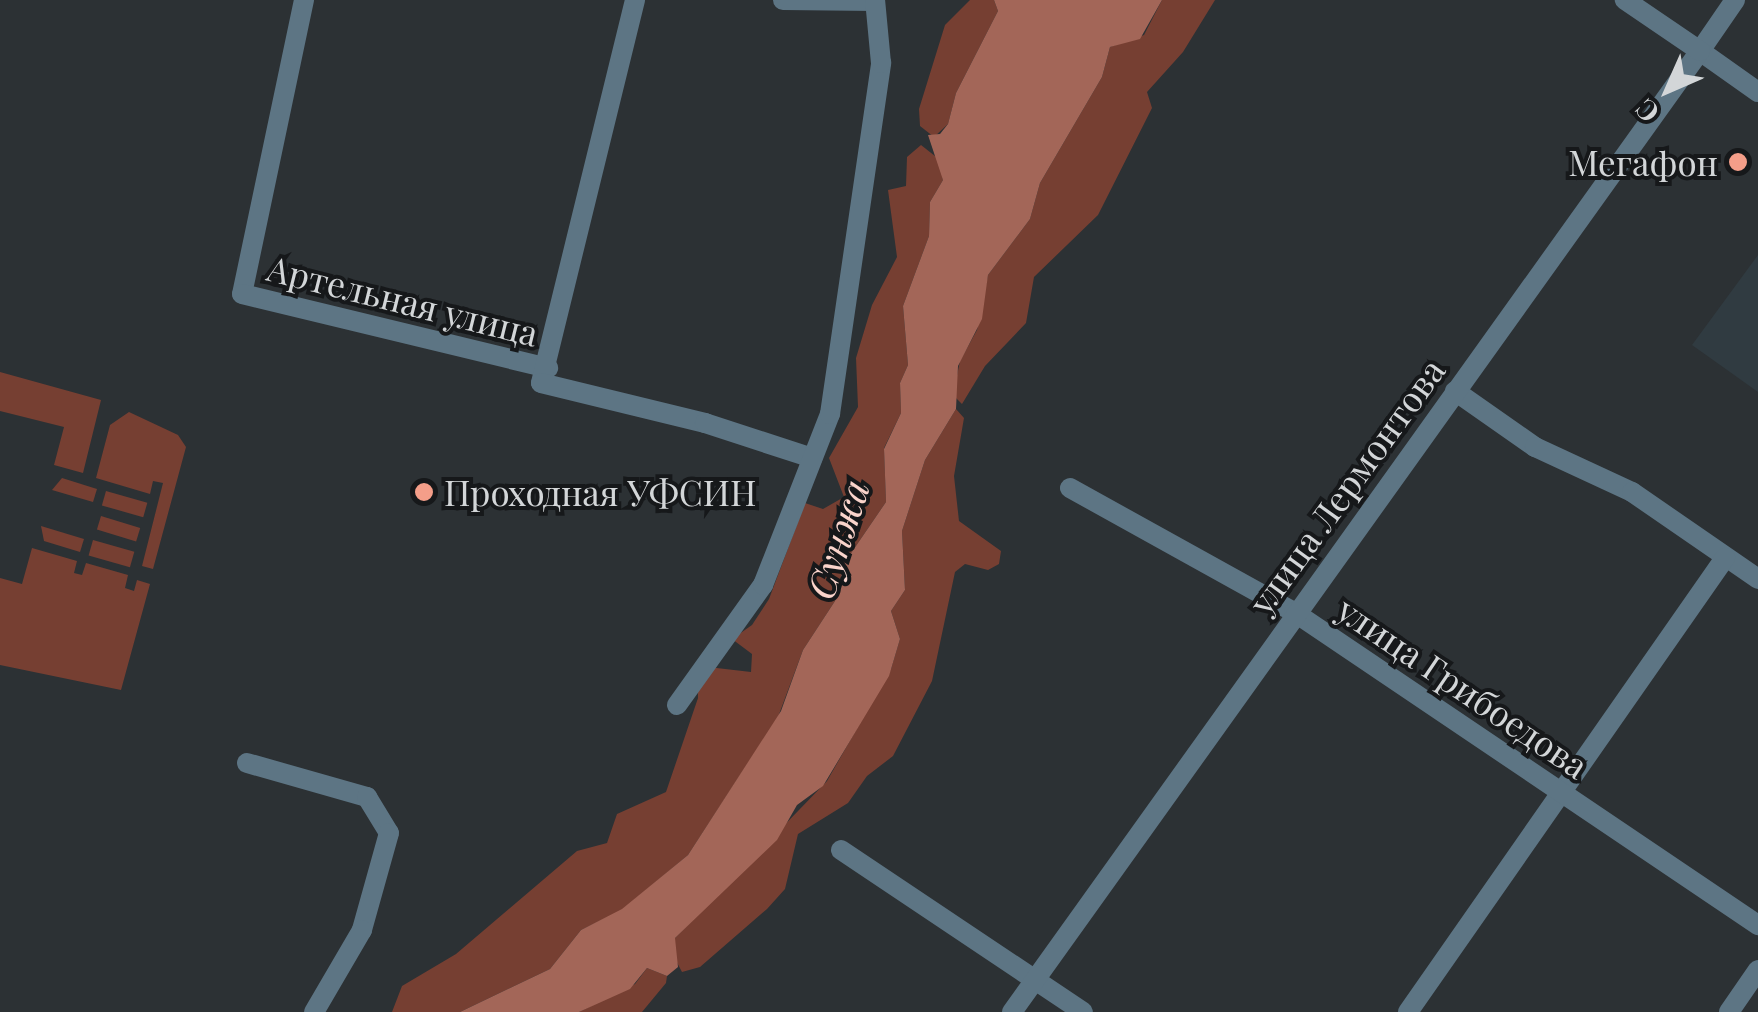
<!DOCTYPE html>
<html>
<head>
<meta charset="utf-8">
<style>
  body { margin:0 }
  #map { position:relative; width:1758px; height:1012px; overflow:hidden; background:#2c3134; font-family:"Playfair Display",serif }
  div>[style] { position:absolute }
  .built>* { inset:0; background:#303b41 }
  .green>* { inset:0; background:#763f32; transform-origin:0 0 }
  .water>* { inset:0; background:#a36658 }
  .minor>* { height:20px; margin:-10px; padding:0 10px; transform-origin:10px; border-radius:10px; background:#5d7584 }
  .tertiary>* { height:20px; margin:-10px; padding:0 10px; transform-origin:10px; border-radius:10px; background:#5d7584 }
  .dots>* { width:28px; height:28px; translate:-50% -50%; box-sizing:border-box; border:5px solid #16181a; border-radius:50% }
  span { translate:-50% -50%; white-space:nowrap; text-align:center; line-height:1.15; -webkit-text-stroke:8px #16181a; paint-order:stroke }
  .poi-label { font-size:35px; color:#d3d6d8 }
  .right { translate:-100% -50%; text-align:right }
  .left { translate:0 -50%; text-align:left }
  .street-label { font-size:35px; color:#d3d6d8 }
  .water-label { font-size:38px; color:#fad4cb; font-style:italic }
  .north { position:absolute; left:1618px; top:40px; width:100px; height:100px; -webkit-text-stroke:8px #16181a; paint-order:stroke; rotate:225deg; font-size:28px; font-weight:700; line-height:40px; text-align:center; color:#d3d6d8 }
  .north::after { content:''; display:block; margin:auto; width:35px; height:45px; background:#d3d6d8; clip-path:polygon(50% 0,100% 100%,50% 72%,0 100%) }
</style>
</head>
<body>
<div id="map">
  <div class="built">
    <i style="clip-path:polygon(1758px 255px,1758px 392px,1692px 345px)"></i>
  </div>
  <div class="green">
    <i style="clip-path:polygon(970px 0,994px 0,998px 11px,956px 93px,948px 124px,934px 137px,920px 126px,919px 109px,945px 25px)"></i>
    <i style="clip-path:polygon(1162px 0,1215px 0,1183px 52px,1147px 92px,1152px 108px,1098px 215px,1034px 277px,1026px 323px,985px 366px,962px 404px,953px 395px,960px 361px,977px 330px,988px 275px,1030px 219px,1040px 183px,1102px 77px,1110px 47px,1144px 35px)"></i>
    <i style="clip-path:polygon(921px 145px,940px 160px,943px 180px,930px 202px,929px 236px,903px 306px,908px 365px,900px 383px,901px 413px,884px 448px,886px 502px,845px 562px,835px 601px,803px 650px,778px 717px,688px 855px,622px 910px,581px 930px,550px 969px,460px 1012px,392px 1012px,402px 986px,456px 954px,577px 851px,607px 843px,617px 814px,666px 792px,698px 698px,698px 675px,708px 667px,751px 672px,752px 654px,732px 639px,752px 625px,769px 599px,805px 503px,823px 509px,844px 497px,829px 458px,858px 407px,856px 358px,872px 305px,897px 257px,888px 190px,906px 186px,907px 157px)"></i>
    <i style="clip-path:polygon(0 372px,101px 400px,83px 473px,54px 465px,64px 427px,0 411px)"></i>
    <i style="clip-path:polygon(956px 409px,964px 418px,954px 476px,959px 521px,1001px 551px,999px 564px,988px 570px,965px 564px,955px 572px,932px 681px,893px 756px,867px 776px,848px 803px,798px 834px,785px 889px,767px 909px,700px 967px,682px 972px,673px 955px,675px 938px,827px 781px,891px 669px,900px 639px,891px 611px,905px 590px,902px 531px,925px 460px)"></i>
    <i style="clip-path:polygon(129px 412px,178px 435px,186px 447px,153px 569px,142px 566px,163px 483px,153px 481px,150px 494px,96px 478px,110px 425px)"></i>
    <i style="clip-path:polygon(62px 478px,97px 489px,93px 502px,52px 490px)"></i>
    <i style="left:106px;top:491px;width:43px;height:15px;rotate:16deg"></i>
    <i style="left:101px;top:516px;width:41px;height:14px;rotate:17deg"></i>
    <i style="clip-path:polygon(41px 526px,84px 539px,80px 552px,44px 541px)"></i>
    <i style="left:93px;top:540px;width:43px;height:16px;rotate:16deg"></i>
    <i style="clip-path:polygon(32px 548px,77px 561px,74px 573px,82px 575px,86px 563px,128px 575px,125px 588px,134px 591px,137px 580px,150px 584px,121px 690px,0 665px,0 578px,22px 584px)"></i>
    <i style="clip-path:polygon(647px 968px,667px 976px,666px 983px,642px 1012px,579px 1012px,635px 984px)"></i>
  </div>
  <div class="water">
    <i style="clip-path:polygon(994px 0,1162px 0,1140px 39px,1110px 47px,1102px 77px,1040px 183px,1030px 219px,988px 275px,982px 319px,958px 366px,956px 409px,925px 460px,902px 531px,905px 590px,891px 611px,900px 639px,889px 676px,823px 786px,797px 805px,777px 840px,675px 938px,678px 967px,667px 976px,647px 968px,630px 989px,579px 1012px,460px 1012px,550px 969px,581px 930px,622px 909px,688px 855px,781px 711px,803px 650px,835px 601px,845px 562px,886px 502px,884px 449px,901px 413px,900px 383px,908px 365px,903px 306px,929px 236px,930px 202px,943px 180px,928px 135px,940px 134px,948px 124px,956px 93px,998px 11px)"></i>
  </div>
  <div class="minor">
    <i style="left:304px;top:0;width:300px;rotate:101.9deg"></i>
    <i style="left:242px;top:294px;width:315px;rotate:13.6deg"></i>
    <i style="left:635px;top:0;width:394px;rotate:103.8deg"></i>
    <i style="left:541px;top:383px;width:169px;rotate:13.7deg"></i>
    <i style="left:705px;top:423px;width:113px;rotate:18.1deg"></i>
    <i style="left:783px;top:0;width:92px;rotate:0.6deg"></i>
    <i style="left:1735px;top:0;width:62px;rotate:124.5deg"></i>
    <i style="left:1700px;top:51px;width:71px;rotate:35.3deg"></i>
    <i style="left:1455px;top:391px;width:98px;rotate:35deg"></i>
    <i style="left:1535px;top:447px;width:107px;rotate:24.9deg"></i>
    <i style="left:1632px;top:492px;width:153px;rotate:34.6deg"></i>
    <i style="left:1070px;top:488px;width:256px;rotate:29deg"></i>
    <i style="left:677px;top:705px;width:148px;rotate:-54.4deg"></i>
    <i style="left:763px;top:585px;width:184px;rotate:-68.6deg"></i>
    <i style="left:830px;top:414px;width:355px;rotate:-81.7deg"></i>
    <i style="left:881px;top:63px;width:63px;rotate:-95.4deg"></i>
    <i style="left:247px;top:763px;width:125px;rotate:15.8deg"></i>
    <i style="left:367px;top:797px;width:42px;rotate:58.6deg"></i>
    <i style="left:389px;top:833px;width:101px;rotate:105.6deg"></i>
    <i style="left:362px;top:930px;width:95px;rotate:120.3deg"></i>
    <i style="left:841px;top:850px;width:291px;rotate:33.8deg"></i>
    <i style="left:1408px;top:1012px;width:554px;rotate:-55.08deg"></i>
    <i style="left:1729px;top:1012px;width:51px;rotate:-55.4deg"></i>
  </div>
  <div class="tertiary">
    <i style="left:1294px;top:612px;width:560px;rotate:34deg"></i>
    <i style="left:1012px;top:1012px;width:1182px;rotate:-54.4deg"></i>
    <i style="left:1700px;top:51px;width:91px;rotate:-145.8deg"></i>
  </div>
  <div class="dots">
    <i style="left:1738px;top:162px;background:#f49e89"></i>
    <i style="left:424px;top:492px;background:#f49e89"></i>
  </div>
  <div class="poi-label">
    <span class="right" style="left:1718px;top:162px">Мегафон</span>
    <span class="left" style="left:444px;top:492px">Проходная УФСИН</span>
  </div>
  <div class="street-label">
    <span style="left:403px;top:300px;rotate:14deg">Артельная улица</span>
    <span style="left:1346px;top:486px;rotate:-54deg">улица Лермонтова</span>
    <span style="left:1463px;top:687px;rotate:34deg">улица Грибоедова</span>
  </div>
  <div class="water-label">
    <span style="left:837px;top:539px;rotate:-72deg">Сунжа</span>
  </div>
  <div class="north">С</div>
</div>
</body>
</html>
